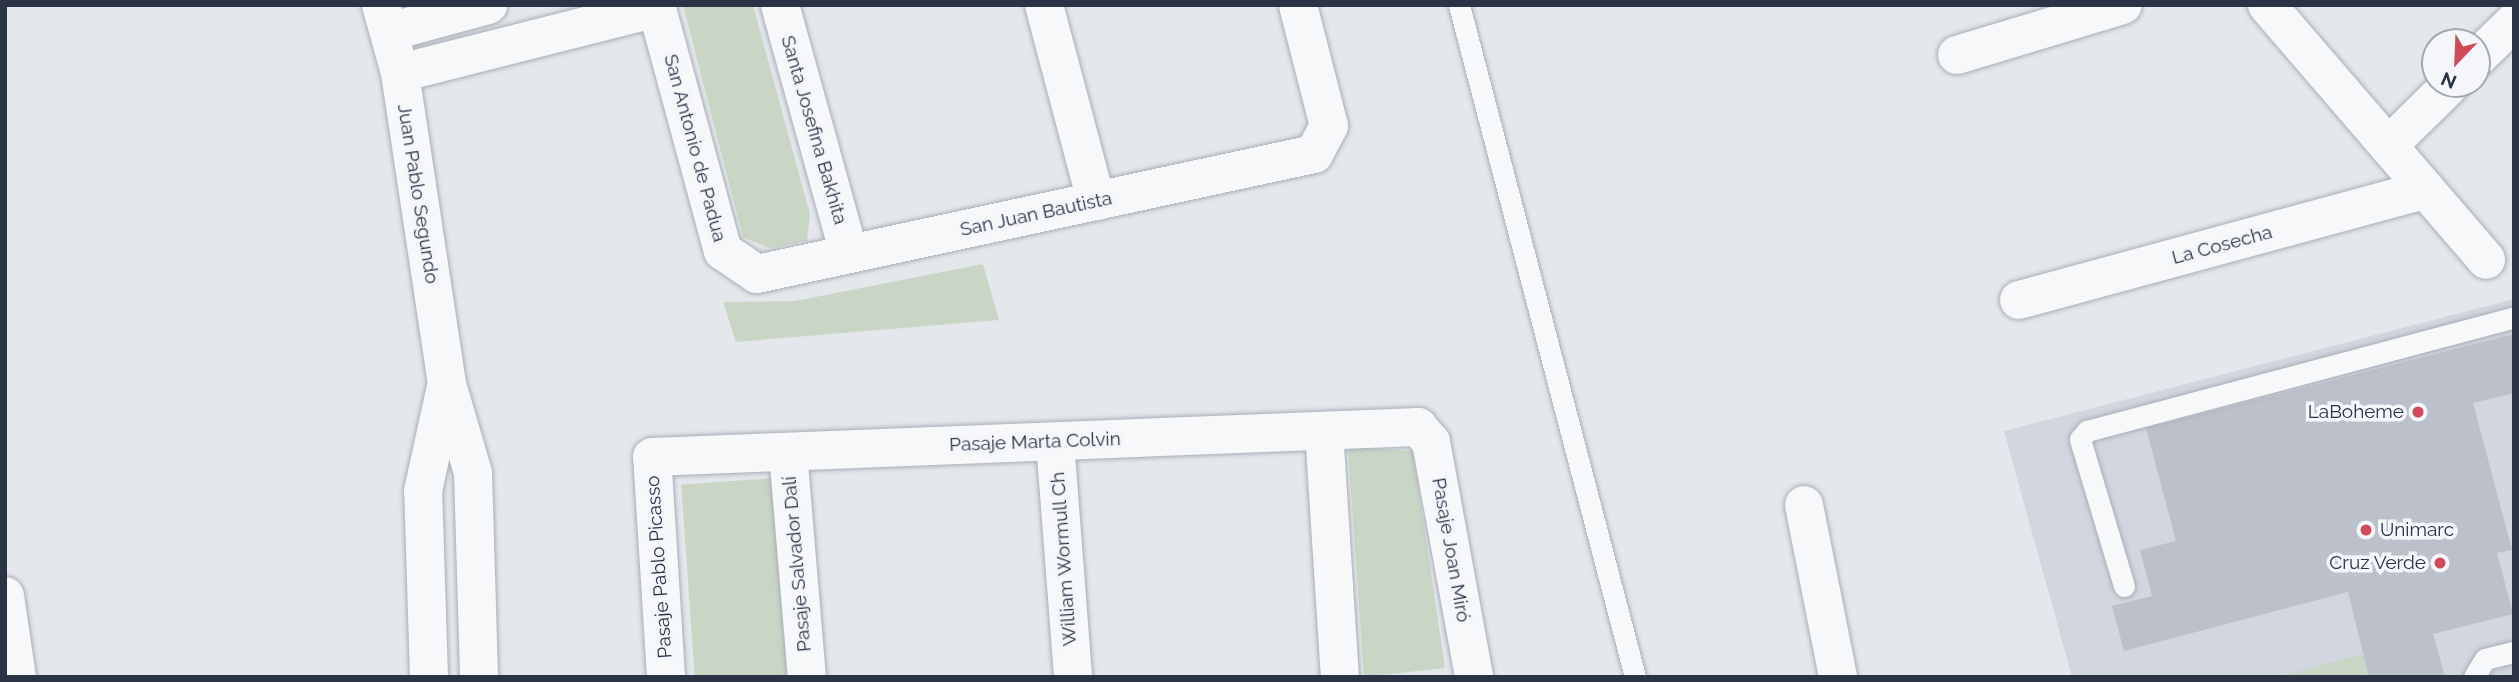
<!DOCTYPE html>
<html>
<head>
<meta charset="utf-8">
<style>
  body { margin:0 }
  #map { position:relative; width:2519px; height:682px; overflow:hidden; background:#e4e7ec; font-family:Raleway,sans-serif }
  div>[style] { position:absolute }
  .built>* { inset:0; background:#d2d6de }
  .green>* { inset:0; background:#c9d6c5; transform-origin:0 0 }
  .building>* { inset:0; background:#bbc0ca }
  .roads { filter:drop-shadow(0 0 2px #a9aeb7) drop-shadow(0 0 2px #a9aeb7) }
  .service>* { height:21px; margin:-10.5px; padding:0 10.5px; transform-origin:10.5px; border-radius:10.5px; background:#f7f8fa }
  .minor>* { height:38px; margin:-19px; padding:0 19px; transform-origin:19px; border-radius:19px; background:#f7f8fa }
  .dots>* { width:19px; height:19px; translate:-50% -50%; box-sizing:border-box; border:4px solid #f4f6f9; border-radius:50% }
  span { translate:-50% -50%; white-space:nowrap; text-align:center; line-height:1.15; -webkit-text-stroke:7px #f4f6f9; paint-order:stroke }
  .street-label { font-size:19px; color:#2b3445 }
  .poi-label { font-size:19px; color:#2b3445 }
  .right { translate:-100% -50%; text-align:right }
  .left { translate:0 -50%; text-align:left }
  .frame { position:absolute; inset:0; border:7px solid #2b3445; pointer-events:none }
  .north { position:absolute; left:2421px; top:28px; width:70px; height:70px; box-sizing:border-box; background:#f4f6f9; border:2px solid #a4a8b1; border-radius:50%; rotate:203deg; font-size:19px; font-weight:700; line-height:28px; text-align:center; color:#2b3445 }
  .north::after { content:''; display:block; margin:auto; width:24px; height:32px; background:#d1495b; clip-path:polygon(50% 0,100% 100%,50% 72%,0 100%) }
</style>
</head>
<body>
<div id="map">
  <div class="built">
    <i style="clip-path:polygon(2514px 299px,2514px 677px,2072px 677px,2004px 431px)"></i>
  </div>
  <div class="green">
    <i style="clip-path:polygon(683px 5px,753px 5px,810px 214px,807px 241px,769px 248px,743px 237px)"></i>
    <i style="clip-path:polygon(983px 264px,999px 320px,736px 342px,723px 302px,795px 301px)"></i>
    <i style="clip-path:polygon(1348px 447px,1413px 451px,1445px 668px,1364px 677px)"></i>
    <i style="left:773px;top:478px;width:199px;height:92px;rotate:86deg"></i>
    <i style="left:2363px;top:654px;width:24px;height:106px;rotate:75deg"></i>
  </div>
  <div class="building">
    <i style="clip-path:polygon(2514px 334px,2514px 393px,2473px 403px,2512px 550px,2497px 553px,2513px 614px,2433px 634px,2445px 677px,2369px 677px,2348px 592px,2124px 651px,2112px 606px,2152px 596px,2140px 550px,2176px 541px,2146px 428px)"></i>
  </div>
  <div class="roads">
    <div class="service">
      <i style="left:1459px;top:5px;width:695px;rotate:75.32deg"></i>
      <i style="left:2124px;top:586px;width:153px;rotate:-106.7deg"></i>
      <i style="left:2080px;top:439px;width:11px;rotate:-49deg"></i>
      <i style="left:2087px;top:431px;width:442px;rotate:-14.9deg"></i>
      <i style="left:2474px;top:677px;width:21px;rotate:-59deg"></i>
      <i style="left:2485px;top:659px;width:30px;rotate:-14deg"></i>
    </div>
    <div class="minor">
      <i style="left:381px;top:5px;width:71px;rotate:74.4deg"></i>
      <i style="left:400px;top:73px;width:315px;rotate:81.4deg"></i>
      <i style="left:447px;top:384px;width:93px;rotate:73.7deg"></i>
      <i style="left:473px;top:473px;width:204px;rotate:88.3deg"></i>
      <i style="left:656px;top:5px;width:255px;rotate:74.8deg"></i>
      <i style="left:723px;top:251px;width:41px;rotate:34.1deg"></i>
      <i style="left:757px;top:274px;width:570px;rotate:-12.16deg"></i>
      <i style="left:1314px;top:154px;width:32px;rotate:-62deg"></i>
      <i style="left:1329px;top:126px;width:125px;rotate:-104.4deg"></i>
      <i style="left:780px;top:5px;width:258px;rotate:74.5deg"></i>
      <i style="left:1044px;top:5px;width:203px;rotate:75.1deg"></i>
      <i style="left:2267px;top:5px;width:336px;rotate:49.3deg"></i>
      <i style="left:389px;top:32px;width:103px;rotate:-15.3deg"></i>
      <i style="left:1957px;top:55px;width:173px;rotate:-16.8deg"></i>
      <i style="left:2477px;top:58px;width:52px;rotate:-44.2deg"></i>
      <i style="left:400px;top:73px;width:265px;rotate:-14.2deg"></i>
      <i style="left:2388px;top:146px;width:88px;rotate:-44.5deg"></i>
      <i style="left:2019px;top:300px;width:421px;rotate:-15.2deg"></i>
      <i style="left:1324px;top:431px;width:247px;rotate:86.3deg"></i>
      <i style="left:1055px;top:442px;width:236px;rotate:85.6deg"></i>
      <i style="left:788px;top:452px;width:226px;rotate:85.2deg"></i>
      <i style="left:1804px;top:505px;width:175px;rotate:78.8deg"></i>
      <i style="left:5px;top:596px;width:82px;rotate:81.6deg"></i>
      <i style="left:429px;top:677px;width:186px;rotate:-91.8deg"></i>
      <i style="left:423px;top:491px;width:107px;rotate:-77.6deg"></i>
      <i style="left:666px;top:677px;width:220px;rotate:-93.6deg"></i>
      <i style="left:652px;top:457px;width:767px;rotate:-2.24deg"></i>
      <i style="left:1418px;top:427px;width:20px;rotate:49deg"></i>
      <i style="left:1431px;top:442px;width:239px;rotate:79.6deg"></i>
    </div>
  </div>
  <div class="dots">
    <i style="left:2418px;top:412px;background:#d1495b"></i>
    <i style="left:2366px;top:530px;background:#d1495b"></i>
    <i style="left:2440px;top:563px;background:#d1495b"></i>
  </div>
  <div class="street-label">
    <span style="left:814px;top:130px;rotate:74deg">Santa Josefina Bakhita</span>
    <span style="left:695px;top:148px;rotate:75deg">San Antonio de Padua</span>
    <span style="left:418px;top:194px;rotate:81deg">Juan Pablo Segundo</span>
    <span style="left:1036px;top:214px;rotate:-12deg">San Juan Bautista</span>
    <span style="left:2222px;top:245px;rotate:-15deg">La Cosecha</span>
    <span style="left:1035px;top:442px;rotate:-2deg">Pasaje Marta Colvin</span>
    <span style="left:1451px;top:550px;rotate:80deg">Pasaje Joan Miró</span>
    <span style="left:1064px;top:559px;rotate:-94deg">William Wormull Ch</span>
    <span style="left:797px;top:564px;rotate:-95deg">Pasaje Salvador Dalí</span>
    <span style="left:659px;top:567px;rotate:-94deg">Pasaje Pablo Picasso</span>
  </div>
  <div class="poi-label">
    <span class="right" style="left:2404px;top:412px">LaBoheme</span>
    <span class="left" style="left:2380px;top:530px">Unimarc</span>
    <span class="right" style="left:2426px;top:563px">Cruz Verde</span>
  </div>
  <div class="frame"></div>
  <div class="north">N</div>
</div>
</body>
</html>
